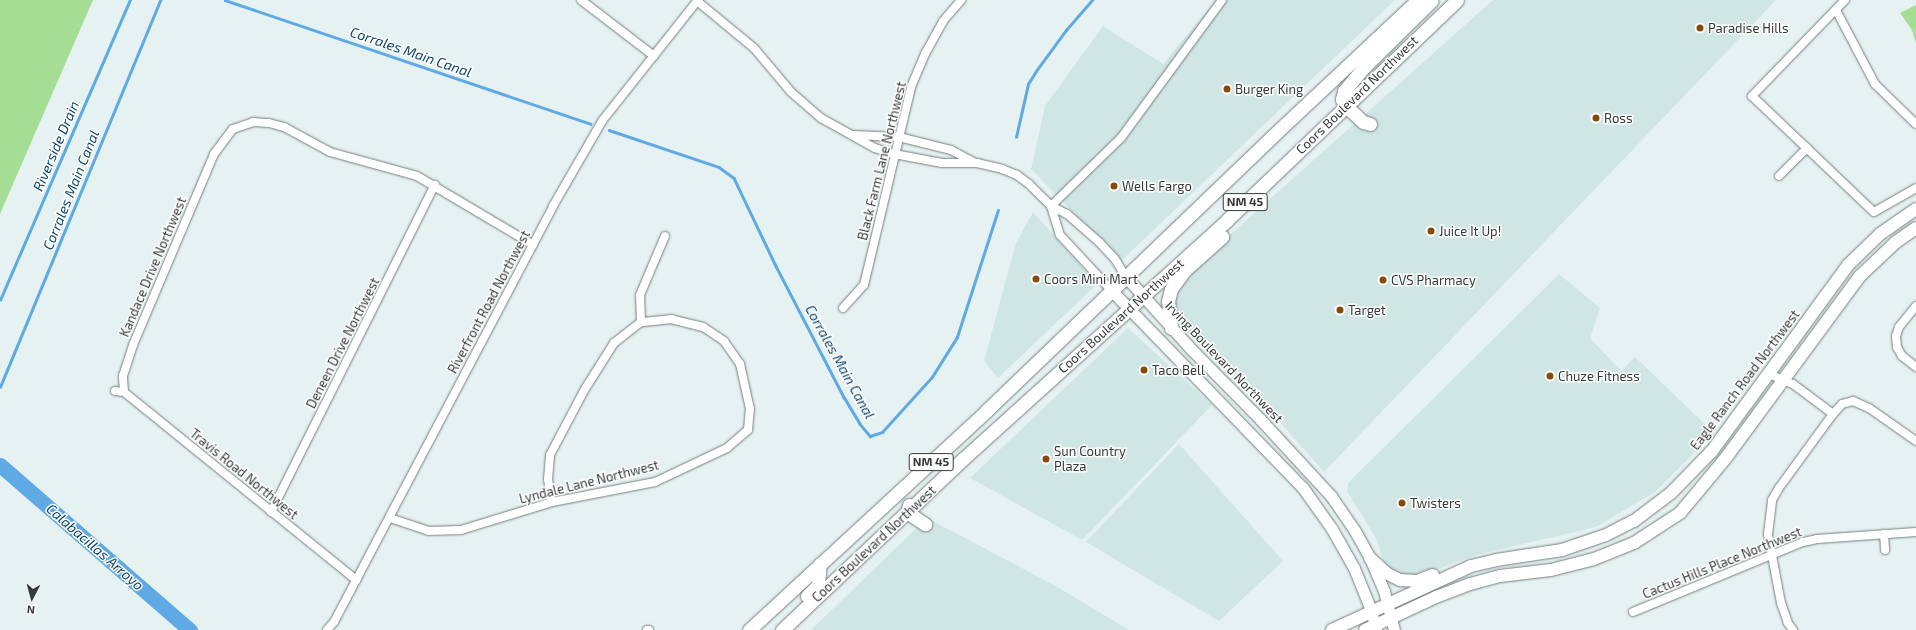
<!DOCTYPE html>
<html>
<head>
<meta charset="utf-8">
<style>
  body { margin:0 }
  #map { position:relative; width:1916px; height:630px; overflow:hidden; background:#e6f2f1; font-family:"Exo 2",sans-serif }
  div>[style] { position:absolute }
  .built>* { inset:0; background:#d0e6e4 }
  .green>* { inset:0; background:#a6dd94 }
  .stream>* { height:2.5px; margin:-1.25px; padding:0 1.25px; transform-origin:1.25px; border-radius:1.25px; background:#5fa9e4 }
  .river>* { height:15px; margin:-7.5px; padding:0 7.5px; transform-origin:7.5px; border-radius:7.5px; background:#5fa9e4 }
  .roads { filter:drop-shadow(0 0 1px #737f7e) drop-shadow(0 0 1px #737f7e) }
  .minor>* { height:8px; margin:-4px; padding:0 4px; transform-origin:4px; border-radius:4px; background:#fff }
  .tertiary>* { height:11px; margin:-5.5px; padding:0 5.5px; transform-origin:5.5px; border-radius:5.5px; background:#fff }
  .secondary>* { height:12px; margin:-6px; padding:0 6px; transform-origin:6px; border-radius:6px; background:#fff }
  .primary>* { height:13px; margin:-6.5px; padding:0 6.5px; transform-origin:6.5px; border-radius:6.5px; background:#fff }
  .dots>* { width:11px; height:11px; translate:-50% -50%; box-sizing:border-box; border:2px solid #fff; border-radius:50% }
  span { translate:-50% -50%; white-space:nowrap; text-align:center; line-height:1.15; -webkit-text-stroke:3px #fff; paint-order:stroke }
  .shield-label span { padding:1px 3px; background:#fff; border:1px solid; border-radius:3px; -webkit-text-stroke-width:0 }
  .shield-label { font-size:12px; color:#343938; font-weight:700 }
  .poi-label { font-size:13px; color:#343938 }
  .left { translate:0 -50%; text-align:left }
  .street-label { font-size:13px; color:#343938 }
  .water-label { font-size:14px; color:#09446a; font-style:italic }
  .north { position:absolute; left:12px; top:578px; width:40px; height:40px; -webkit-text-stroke:3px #fff; paint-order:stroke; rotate:186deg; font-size:11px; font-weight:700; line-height:16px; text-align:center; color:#343938 }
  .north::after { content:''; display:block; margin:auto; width:14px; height:18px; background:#343938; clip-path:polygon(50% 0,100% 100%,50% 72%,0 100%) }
</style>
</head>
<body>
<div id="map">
  <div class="built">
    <i style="clip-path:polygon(1216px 0,1395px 0,1121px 261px,1031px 169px,1045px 106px,1103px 26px,1163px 64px)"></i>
    <i style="clip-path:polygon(1493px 0,1776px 0,1324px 472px,1255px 394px,1182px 328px,1172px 303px,1175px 291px,1185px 275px)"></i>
    <i style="clip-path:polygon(1033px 212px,1097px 284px,998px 378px,984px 361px,1016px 243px)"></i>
    <i style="clip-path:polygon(1559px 274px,1600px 308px,1590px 338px,1621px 371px,1635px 357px,1714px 433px,1655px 492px,1596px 527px,1476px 555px,1391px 586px,1377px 540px,1347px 491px,1348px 483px)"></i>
    <i style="clip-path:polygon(1128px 328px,1212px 405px,1082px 540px,970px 478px)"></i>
    <i style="clip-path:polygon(1179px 444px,1283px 561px,1219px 621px,1086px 542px)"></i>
    <i style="clip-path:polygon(927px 518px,1054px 585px,1129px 630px,811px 630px)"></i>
  </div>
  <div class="green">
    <i style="clip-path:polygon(0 0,93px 0,0 214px)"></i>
    <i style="clip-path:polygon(1916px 5px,1916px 43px,1912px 30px,1900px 13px)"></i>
  </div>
  <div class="stream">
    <i style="left:225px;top:0;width:386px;rotate:18.7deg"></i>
    <i style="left:609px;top:130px;width:116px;rotate:18.6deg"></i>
    <i style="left:719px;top:167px;width:19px;rotate:36deg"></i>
    <i style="left:734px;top:178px;width:98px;rotate:64.5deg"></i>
    <i style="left:776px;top:266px;width:148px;rotate:62.6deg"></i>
    <i style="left:844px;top:397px;width:31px;rotate:59deg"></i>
    <i style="left:860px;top:424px;width:16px;rotate:50deg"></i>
    <i style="left:870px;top:436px;width:13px;rotate:-18deg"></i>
    <i style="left:882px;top:432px;width:74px;rotate:-47.7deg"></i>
    <i style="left:932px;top:377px;width:47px;rotate:-58deg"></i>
    <i style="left:957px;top:337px;width:133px;rotate:-72.1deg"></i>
    <i style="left:1016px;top:137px;width:54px;rotate:-77.2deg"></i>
    <i style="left:1028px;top:84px;width:15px;rotate:-58deg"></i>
    <i style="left:1036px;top:71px;width:51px;rotate:-53.8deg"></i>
    <i style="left:1066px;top:30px;width:40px;rotate:-49deg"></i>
    <i style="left:0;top:300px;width:327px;rotate:-66.6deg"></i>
    <i style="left:0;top:387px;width:419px;rotate:-67.5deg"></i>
  </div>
  <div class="river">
    <i style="left:0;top:465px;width:252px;rotate:41deg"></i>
  </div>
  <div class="roads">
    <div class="minor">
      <i style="left:581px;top:0;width:92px;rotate:37.5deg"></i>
      <i style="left:1845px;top:0;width:134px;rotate:134.1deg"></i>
      <i style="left:1752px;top:96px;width:168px;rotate:43.6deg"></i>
      <i style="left:1874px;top:212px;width:48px;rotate:-29.7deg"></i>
      <i style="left:697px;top:1px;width:74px;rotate:39.5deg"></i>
      <i style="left:754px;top:48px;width:57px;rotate:49.9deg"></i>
      <i style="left:791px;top:92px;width:40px;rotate:41deg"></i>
      <i style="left:821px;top:118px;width:62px;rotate:29.1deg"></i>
      <i style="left:875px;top:148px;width:20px;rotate:18deg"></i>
      <i style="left:894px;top:154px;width:49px;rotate:10.6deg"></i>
      <i style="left:942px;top:163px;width:35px"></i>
      <i style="left:977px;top:163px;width:26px;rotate:13deg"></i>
      <i style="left:1002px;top:169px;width:16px;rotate:22deg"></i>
      <i style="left:1017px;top:175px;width:15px;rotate:37deg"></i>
      <i style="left:1029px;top:184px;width:31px;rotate:45deg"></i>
      <i style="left:1051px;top:206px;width:18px;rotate:27deg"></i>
      <i style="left:1067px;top:214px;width:43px;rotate:41.2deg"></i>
      <i style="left:1099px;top:242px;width:23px;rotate:47deg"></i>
      <i style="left:1115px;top:259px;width:21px;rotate:59deg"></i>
      <i style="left:1836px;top:10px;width:84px;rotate:62.2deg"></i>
      <i style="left:1875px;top:84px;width:57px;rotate:44.3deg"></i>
      <i style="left:853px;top:135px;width:46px;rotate:2.5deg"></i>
      <i style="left:899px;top:137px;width:54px;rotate:14deg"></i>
      <i style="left:951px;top:150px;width:27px;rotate:28deg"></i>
      <i style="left:1779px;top:176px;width:40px;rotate:-45deg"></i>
      <i style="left:1051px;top:206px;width:98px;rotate:-44.2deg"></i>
      <i style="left:1121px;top:138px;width:171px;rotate:-53.8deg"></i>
      <i style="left:1051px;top:206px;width:30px;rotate:73deg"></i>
      <i style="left:1060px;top:235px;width:76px;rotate:47.1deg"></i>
      <i style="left:1916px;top:306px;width:27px;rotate:129deg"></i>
      <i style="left:1899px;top:327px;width:9px;rotate:108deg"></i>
      <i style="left:1896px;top:336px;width:11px;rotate:85deg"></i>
      <i style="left:1897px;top:347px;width:10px;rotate:61deg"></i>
      <i style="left:1902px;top:356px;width:18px;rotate:38deg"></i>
      <i style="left:843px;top:308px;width:31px;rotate:-48deg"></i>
      <i style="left:864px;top:285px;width:204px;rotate:-76.6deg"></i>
      <i style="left:911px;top:87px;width:36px;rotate:-67deg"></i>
      <i style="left:925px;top:54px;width:38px;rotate:-61deg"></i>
      <i style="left:943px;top:21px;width:28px;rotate:-49deg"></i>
      <i style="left:1769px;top:374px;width:26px;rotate:23deg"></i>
      <i style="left:1793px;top:384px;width:50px;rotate:36.9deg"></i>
      <i style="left:115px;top:391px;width:9px;rotate:6deg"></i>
      <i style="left:124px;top:392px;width:299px;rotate:39deg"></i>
      <i style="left:124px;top:392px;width:16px;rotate:-94deg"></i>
      <i style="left:123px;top:376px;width:33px;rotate:-72deg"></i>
      <i style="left:133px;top:345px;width:207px;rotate:-67deg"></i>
      <i style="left:214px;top:154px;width:31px;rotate:-53deg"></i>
      <i style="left:233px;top:129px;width:21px;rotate:-19deg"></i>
      <i style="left:253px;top:122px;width:16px;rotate:4deg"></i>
      <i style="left:269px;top:123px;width:16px;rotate:15deg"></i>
      <i style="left:284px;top:127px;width:52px;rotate:28.5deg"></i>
      <i style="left:330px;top:152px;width:90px;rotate:15.4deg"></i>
      <i style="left:417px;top:176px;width:135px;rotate:30.7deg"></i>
      <i style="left:552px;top:502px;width:23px;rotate:-100deg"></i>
      <i style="left:548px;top:479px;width:24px;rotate:-85deg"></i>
      <i style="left:550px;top:455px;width:75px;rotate:-62.1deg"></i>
      <i style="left:585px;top:389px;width:54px;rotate:-57.8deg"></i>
      <i style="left:614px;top:343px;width:34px;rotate:-38deg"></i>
      <i style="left:641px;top:322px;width:27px;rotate:-92deg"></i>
      <i style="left:640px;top:295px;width:64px;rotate:-67deg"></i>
      <i style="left:271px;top:512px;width:366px;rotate:-63.4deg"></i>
      <i style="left:390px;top:518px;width:41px;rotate:18.4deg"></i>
      <i style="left:429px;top:531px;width:32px;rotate:-2deg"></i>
      <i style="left:461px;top:530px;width:95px;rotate:-17.1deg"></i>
      <i style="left:552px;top:502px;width:105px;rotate:-11deg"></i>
      <i style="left:655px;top:482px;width:80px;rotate:-25.3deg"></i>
      <i style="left:727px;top:448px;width:28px;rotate:-41deg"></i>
      <i style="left:748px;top:430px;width:21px;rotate:-85deg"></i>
      <i style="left:750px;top:409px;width:46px;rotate:-102.5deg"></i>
      <i style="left:740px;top:364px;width:28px;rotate:-125deg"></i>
      <i style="left:724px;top:341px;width:25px;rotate:-146deg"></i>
      <i style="left:703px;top:327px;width:32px;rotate:-166deg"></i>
      <i style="left:672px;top:319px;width:31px;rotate:174deg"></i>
      <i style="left:1884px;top:534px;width:16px;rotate:86deg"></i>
      <i style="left:1633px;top:612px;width:184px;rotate:-22.4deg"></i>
      <i style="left:1803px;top:542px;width:14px;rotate:-12deg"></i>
      <i style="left:1817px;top:539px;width:99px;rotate:-4deg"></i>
      <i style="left:327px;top:630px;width:11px;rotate:-49deg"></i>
      <i style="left:334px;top:622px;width:470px;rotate:-62.2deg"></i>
      <i style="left:553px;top:206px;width:98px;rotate:-60deg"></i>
      <i style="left:602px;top:121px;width:154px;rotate:-51.6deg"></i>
      <i style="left:647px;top:630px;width:2px"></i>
      <i style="left:1793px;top:630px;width:9px;rotate:-126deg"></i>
      <i style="left:1788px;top:623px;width:21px;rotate:-109deg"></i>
      <i style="left:1781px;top:603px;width:70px;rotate:-100.7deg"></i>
      <i style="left:1768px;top:534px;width:34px;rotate:-83deg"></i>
      <i style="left:1772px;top:500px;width:14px;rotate:-60deg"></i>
      <i style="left:1779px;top:488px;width:92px;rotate:-53.9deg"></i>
      <i style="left:1833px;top:414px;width:13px;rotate:-48deg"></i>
      <i style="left:1842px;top:404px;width:11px;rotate:-15deg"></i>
      <i style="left:1853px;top:401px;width:17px;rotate:24deg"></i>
      <i style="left:1869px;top:408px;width:57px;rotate:35.1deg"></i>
    </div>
    <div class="tertiary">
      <i style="left:1126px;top:277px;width:98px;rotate:47.9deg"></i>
      <i style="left:1192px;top:350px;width:97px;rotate:45.4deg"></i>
      <i style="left:1260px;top:419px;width:105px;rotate:47.3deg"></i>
      <i style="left:1331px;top:496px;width:42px;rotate:55.6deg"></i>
      <i style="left:1355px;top:531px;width:31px;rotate:61deg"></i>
      <i style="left:1370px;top:558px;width:36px;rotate:67deg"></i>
      <i style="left:1384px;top:591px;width:40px;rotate:75.6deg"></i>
      <i style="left:1112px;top:291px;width:274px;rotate:45.9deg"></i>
      <i style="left:1303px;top:488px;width:50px;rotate:54.7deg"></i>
      <i style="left:1332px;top:529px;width:45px;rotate:60.6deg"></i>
      <i style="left:1354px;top:568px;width:45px;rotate:68deg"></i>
      <i style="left:1371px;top:610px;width:21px;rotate:76deg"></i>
    </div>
    <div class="secondary">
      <i style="left:1370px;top:558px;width:22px;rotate:43deg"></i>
      <i style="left:1386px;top:573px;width:16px;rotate:27deg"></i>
      <i style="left:1400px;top:580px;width:17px;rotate:3deg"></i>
      <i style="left:1417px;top:581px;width:17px;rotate:-21deg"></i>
      <i style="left:1332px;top:630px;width:153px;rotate:-24.7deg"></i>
      <i style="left:1471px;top:566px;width:26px;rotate:-13deg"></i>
      <i style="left:1496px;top:560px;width:67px;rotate:-8.6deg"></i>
      <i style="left:1562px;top:550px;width:46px;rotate:-18.8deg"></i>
      <i style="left:1606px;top:535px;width:31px;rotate:-27deg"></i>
      <i style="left:1634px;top:521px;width:46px;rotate:-37.1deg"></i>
      <i style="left:1671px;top:493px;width:59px;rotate:-45.7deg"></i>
      <i style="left:1712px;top:451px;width:230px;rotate:-53.8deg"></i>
      <i style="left:1848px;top:265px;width:45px;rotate:-44.1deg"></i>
      <i style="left:1880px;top:234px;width:44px;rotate:-34.8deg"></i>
      <i style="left:1365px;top:630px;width:78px;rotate:-24.9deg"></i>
      <i style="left:1436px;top:597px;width:36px;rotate:-21deg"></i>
      <i style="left:1470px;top:584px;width:31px;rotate:-15deg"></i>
      <i style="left:1500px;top:576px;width:51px;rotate:-6.7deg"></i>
      <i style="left:1551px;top:570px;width:44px;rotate:-14.3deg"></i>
      <i style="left:1594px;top:559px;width:43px;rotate:-21.8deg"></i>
      <i style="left:1634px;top:543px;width:55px;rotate:-33.1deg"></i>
      <i style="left:1680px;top:513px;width:70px;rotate:-50.2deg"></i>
      <i style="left:1725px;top:459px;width:227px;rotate:-53.6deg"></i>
      <i style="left:1860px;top:276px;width:50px;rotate:-43.4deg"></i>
      <i style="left:1896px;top:242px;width:24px;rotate:-35deg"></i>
    </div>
    <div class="primary">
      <i style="left:1370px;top:124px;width:7px;rotate:-164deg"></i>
      <i style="left:1363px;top:122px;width:23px;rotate:-137deg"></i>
      <i style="left:1346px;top:106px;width:8px;rotate:-120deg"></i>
      <i style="left:1342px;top:99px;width:8px;rotate:-76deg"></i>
      <i style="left:1344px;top:91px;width:31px;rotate:-50deg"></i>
      <i style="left:1364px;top:67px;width:95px;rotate:-44.6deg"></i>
      <i style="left:1171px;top:328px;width:27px;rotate:-96deg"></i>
      <i style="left:1168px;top:301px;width:12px;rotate:-76deg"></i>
      <i style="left:1171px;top:289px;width:24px;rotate:-54deg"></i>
      <i style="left:1185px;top:270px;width:50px;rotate:-41.7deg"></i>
      <i style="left:909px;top:505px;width:7px;rotate:106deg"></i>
      <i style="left:907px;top:512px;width:22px;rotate:34deg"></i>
      <i style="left:807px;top:596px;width:16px;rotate:-45deg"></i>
      <i style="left:818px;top:585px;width:21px;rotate:-85deg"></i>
      <i style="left:749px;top:630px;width:323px;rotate:-42.7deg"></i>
      <i style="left:986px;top:411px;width:407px;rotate:-43.8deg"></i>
      <i style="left:1280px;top:129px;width:189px;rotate:-43.1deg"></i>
      <i style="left:782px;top:630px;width:250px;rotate:-43.4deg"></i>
      <i style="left:964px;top:458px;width:355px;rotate:-42.1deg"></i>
      <i style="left:1227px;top:220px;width:318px;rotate:-43.7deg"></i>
    </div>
  </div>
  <div class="dots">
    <i style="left:1700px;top:28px;background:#87490a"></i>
    <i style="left:1227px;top:89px;background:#87490a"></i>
    <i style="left:1596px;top:118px;background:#87490a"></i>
    <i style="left:1114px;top:186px;background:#87490a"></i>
    <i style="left:1431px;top:231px;background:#87490a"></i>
    <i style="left:1036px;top:279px;background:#87490a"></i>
    <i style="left:1383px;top:280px;background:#87490a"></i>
    <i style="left:1340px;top:310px;background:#87490a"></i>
    <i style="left:1144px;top:370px;background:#87490a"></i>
    <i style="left:1550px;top:376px;background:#87490a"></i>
    <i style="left:1046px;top:459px;background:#87490a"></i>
    <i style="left:1402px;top:503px;background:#87490a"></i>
  </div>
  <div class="shield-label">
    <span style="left:1245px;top:202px">NM 45</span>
    <span style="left:931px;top:462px">NM 45</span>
  </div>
  <div class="poi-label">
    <span class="left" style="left:1708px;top:28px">Paradise Hills</span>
    <span class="left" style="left:1235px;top:89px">Burger King</span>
    <span class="left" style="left:1604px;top:118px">Ross</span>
    <span class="left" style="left:1122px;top:186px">Wells Fargo</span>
    <span class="left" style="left:1439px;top:231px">Juice It Up!</span>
    <span class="left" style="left:1044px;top:279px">Coors Mini Mart</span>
    <span class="left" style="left:1391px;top:280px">CVS Pharmacy</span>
    <span class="left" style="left:1348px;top:310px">Target</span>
    <span class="left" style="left:1152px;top:370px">Taco Bell</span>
    <span class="left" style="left:1558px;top:376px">Chuze Fitness</span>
    <span class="left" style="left:1054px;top:459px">Sun Country<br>Plaza</span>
    <span class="left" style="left:1410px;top:503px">Twisters</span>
  </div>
  <div class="street-label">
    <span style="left:1357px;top:95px;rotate:-44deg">Coors Boulevard Northwest</span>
    <span style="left:882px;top:161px;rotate:-76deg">Black Farm Lane Northwest</span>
    <span style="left:153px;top:267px;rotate:-67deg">Kandace Drive Northwest</span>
    <span style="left:489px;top:302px;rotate:-62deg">Riverfront Road Northwest</span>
    <span style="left:1121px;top:316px;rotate:-42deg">Coors Boulevard Northwest</span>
    <span style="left:343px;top:343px;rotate:-63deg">Deneen Drive Northwest</span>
    <span style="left:1224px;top:362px;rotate:46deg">Irving Boulevard Northwest</span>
    <span style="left:1745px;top:380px;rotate:-53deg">Eagle Ranch Road Northwest</span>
    <span style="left:244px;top:474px;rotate:39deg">Travis Road Northwest</span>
    <span style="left:589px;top:482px;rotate:-14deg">Lyndale Lane Northwest</span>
    <span style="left:874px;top:544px;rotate:-43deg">Coors Boulevard Northwest</span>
    <span style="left:1722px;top:563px;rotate:-22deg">Cactus Hills Place Northwest</span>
  </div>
  <div class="water-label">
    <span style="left:411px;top:52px;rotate:19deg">Corrales Main Canal</span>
    <span style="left:56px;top:146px;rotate:-67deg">Riverside Drain</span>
    <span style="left:71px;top:190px;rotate:-68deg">Corrales Main Canal</span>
    <span style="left:840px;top:362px;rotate:61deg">Corrales Main Canal</span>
    <span style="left:95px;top:547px;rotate:41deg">Calabacillas Arroyo</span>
  </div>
  <div class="north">N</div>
</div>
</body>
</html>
